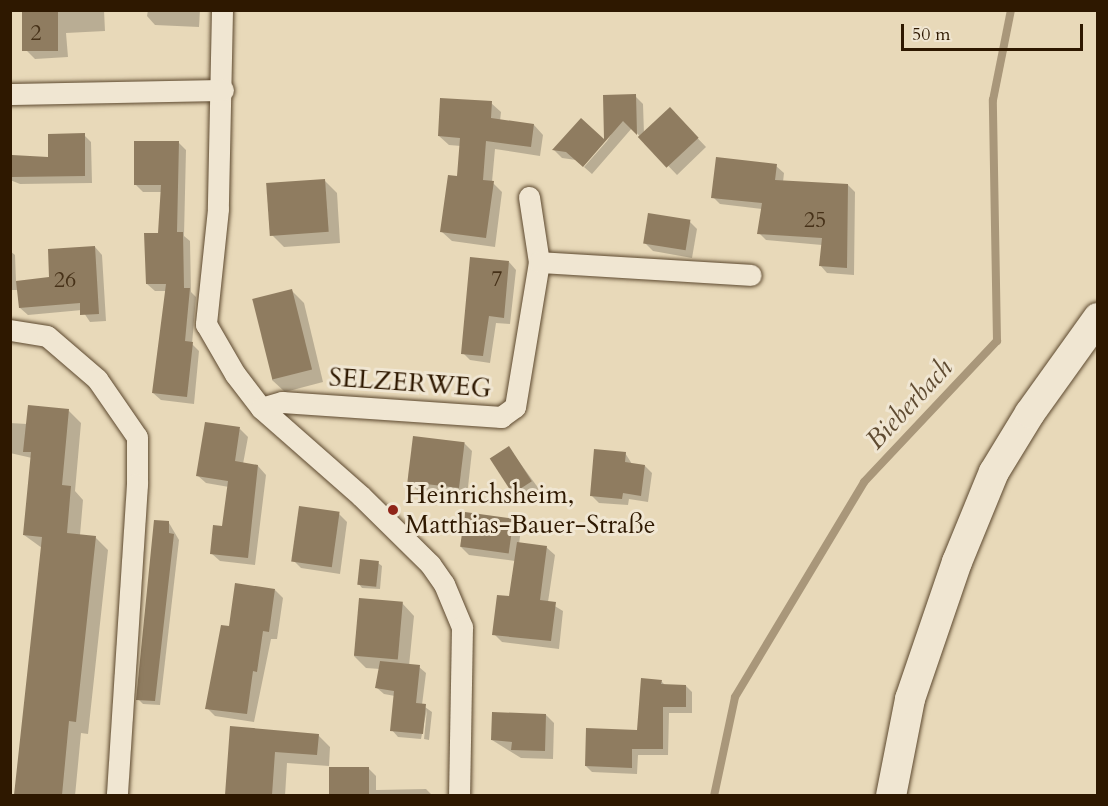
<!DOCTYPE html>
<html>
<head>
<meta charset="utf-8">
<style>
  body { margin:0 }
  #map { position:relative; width:1108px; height:806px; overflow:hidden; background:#e8d9b9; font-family:Cardo,serif }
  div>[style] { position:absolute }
  .shadow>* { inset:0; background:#0003 }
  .stream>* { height:8px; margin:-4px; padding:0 4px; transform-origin:4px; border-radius:4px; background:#a9977a }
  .building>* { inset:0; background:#8f7c60; transform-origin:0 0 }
  .roads { filter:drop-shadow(0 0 2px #5c482e) drop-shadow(0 0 2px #5c482e) }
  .street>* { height:21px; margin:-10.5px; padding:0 10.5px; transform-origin:10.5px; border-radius:10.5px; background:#f0e6d2 }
  .secondary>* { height:30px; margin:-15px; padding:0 15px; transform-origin:15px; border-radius:15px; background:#f0e6d2 }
  .dots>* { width:16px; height:16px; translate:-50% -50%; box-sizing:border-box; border:3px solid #f0e6d2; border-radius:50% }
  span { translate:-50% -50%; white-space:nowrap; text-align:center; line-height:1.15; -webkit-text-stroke:6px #f0e6d2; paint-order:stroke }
  .number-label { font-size:22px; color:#463118 }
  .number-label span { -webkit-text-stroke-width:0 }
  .street-label { font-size:26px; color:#2e1800 }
  .poi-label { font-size:26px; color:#2e1800 }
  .left { translate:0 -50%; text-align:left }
  .water-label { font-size:27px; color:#5f4b31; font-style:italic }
  .frame { position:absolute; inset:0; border:12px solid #2e1800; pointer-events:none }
  .scale { position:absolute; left:901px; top:24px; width:182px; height:27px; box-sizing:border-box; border:3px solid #2e1800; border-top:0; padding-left:8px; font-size:18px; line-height:21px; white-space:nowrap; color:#2e1800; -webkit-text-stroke:4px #f0e6d2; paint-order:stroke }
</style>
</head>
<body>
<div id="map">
  <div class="shadow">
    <i style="clip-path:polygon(24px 10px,104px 10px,105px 31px,66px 33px,68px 57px,35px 59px,27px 51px)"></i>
    <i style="clip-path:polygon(148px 10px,200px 10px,199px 27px,155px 25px,147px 16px)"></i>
    <i style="clip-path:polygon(635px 96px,643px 104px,644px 134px,670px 109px,706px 147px,677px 175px,632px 128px,592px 174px,584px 167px,607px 141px)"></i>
    <i style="clip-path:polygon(491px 103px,501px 112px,500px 121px,534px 125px,543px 135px,540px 156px,495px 149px,492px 182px,502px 192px,495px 247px,452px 241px,442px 232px,459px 178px,461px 146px,449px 145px,439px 136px)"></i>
    <i style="clip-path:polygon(581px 120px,576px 160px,562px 158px,554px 150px)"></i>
    <i style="clip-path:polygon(84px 135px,91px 142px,92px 183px,20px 184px,10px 180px,10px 157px,49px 158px)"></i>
    <i style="clip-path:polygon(179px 143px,186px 150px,184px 236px,190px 241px,191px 292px,196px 297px,192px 344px,199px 351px,194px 404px,161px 400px,153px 393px,166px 291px,155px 291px,147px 284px,160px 234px,162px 192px,143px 192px,135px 184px)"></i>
    <i style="clip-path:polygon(776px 166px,784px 173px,783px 182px,848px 185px,855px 192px,854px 275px,827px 273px,820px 265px,822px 245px,766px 240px,759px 233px,762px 209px,720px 204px,713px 197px)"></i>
    <i style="clip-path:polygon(325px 181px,337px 193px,340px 243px,284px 247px,272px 235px)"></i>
    <i style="clip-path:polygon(689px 221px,697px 229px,692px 258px,653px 251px,645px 243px)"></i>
    <i style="clip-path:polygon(95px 247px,102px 255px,106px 321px,90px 322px,82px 310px,28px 315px,20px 308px,18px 290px,10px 290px,10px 251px,15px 255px,16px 282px,51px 279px)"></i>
    <i style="clip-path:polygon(509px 262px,516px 270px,510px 324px,496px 323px,490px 363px,470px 360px,463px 353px)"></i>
    <i style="clip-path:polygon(292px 291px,304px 303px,323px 382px,285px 392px,272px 380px)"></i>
    <i style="clip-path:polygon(69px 411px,81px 423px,75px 491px,83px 500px,80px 535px,95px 537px,108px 550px,88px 734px,81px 733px,75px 796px,16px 796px,42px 548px,24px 535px,32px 458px,10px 453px,10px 423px,27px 424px)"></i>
    <i style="clip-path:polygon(240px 429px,248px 437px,243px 464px,258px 466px,266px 475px,255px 565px,220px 561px,211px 553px,223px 527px,229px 487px,206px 483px,197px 475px)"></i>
    <i style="clip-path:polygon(464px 443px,472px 451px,467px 496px,417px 490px,408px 482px)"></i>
    <i style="clip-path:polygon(509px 448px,539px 489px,521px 501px,513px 493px)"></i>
    <i style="clip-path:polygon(625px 453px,632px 464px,645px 466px,652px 473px,648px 502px,629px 499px,628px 505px,599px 503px,592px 496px)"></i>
    <i style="clip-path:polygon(339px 514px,347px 522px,340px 574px,301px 568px,293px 560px)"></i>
    <i style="clip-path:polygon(513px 521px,521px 529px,519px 544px,546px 547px,555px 555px,548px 602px,563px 611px,559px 649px,502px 642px,494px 634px,510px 598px,515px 561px,469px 555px,461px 547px)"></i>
    <i style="clip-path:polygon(169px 523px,179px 540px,160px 705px,143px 704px,138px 699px)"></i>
    <i style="clip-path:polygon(378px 563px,382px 566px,380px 589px,362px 588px,359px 584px)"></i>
    <i style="clip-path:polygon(275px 590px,283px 598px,277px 639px,271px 639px,254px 722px,215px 716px,207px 708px,230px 628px)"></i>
    <i style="clip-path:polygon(402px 603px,414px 616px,409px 666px,419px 667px,426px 673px,422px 705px,432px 712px,429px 740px,424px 739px,427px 709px,421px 739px,398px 737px,392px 730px,395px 696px,384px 694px,377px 688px,380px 669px,366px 668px,354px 656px)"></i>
    <i style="clip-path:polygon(661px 681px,666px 686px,686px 686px,692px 692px,692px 713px,669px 713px,668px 755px,638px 755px,637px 774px,592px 772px,586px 766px,638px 731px)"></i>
    <i style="clip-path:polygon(546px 715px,554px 723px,553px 759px,521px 758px,492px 740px)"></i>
    <i style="clip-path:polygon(231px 728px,318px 735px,330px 747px,329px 766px,287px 763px,285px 796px,227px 796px)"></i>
    <i style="clip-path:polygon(331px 768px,368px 768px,376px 776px,376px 790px,426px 789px,433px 796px,331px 796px)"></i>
  </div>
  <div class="stream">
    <i style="left:714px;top:796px;width:101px;rotate:-78deg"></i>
    <i style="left:735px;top:697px;width:251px;rotate:-59deg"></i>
    <i style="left:864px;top:482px;width:194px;rotate:-46.7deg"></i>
    <i style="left:997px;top:341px;width:241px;rotate:-91deg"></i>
    <i style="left:993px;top:100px;width:92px;rotate:-78.7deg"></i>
  </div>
  <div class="building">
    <i style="left:22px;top:10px;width:36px;height:41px"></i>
    <i style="clip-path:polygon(636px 94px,637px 135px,623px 121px,583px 167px,566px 152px,552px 150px,581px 118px,604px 139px,603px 95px)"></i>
    <i style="clip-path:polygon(440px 98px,492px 101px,491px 118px,534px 124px,531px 147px,486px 141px,483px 180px,494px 181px,486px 238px,440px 232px,448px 175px,457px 176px,460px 138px,438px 136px)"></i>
    <i style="left:670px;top:107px;width:42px;height:44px;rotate:47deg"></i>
    <i style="clip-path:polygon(85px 133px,85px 176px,11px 177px,12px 155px,48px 157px,48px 134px)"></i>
    <i style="clip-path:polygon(134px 141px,179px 141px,177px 232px,183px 232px,184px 288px,190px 288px,185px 341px,193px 342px,187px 397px,152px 393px,166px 284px,146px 284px,144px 233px,158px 233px,161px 185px,134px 185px)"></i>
    <i style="clip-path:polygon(716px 157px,777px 164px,775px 180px,848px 184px,847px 268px,819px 266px,822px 238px,757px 234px,762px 203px,711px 198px)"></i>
    <i style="left:325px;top:179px;width:53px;height:59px;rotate:86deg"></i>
    <i style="left:648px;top:213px;width:43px;height:31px;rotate:9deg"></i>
    <i style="clip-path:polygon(95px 246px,99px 314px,80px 315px,80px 303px,19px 308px,16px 281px,49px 277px,48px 249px)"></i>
    <i style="clip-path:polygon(470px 257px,509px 261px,504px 318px,489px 316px,483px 356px,461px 354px)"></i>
    <i style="left:292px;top:289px;width:83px;height:41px;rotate:76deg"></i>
    <i style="clip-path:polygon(28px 405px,69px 409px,62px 485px,71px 486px,67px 533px,96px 536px,76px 722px,69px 721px,62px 795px,14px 795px,42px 537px,23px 535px,31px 452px,23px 452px)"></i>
    <i style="clip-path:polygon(205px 422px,240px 427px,235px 461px,258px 465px,248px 558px,210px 554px,213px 525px,222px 526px,228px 481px,196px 476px)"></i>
    <i style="left:413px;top:436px;width:52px;height:46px;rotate:7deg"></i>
    <i style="left:509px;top:446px;width:42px;height:23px;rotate:57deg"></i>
    <i style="clip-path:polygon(594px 449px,626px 452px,625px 462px,645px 465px,641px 496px,623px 493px,622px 499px,590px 496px)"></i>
    <i style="left:299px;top:506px;width:41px;height:56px;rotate:8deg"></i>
    <i style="left:465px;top:512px;width:49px;height:35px;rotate:8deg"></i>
    <i style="clip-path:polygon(154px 520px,169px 521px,169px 533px,174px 534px,155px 701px,136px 700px)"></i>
    <i style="clip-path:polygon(517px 542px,547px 546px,540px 600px,556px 602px,551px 641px,492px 635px,497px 595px,509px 596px)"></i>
    <i style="left:360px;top:559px;width:19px;height:26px;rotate:6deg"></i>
    <i style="clip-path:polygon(235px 583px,275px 589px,269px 632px,263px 631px,257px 672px,253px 671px,247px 714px,205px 709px,221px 625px,229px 626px)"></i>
    <i style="left:359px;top:598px;width:44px;height:58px;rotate:5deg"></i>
    <i style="clip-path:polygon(380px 661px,420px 665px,416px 703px,426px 704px,423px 734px,390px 731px,394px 691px,375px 688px)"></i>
    <i style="clip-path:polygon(641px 678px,662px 680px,661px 684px,686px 685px,686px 707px,663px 707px,663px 749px,632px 749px,632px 768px,585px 766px,586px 728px,637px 730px)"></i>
    <i style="clip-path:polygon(492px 712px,546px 714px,545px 751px,511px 750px,512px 742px,491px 740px)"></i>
    <i style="clip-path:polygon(230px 726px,319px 734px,317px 755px,275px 752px,272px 795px,225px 795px)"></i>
    <i style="left:329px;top:767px;width:40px;height:28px"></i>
  </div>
  <div class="roads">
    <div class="street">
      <i style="left:222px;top:10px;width:199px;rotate:91.2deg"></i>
      <i style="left:218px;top:209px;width:116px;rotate:96deg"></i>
      <i style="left:206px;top:324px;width:58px;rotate:59.9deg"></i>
      <i style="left:235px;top:374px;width:43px;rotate:52.6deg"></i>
      <i style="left:261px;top:408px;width:133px;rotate:41.3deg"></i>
      <i style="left:361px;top:496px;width:97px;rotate:44.6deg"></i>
      <i style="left:430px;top:564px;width:24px;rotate:55deg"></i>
      <i style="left:444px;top:584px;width:47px;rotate:67.3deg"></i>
      <i style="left:462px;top:627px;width:169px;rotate:91deg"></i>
      <i style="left:10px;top:94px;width:213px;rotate:-1.1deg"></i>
      <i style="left:529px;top:197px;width:66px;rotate:81.3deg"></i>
      <i style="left:10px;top:330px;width:37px;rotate:9deg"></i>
      <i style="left:47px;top:336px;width:66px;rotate:40.7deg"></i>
      <i style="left:97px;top:379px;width:70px;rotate:55.4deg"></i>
      <i style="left:137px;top:437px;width:47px;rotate:90deg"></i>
      <i style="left:137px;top:484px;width:313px;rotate:93.7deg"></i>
      <i style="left:261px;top:408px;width:22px;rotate:-16deg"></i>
      <i style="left:282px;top:402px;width:220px;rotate:3.9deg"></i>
      <i style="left:501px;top:417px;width:17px;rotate:-36deg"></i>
      <i style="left:515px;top:407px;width:147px;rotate:-80.6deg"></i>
      <i style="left:539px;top:262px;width:212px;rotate:3.5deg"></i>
    </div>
    <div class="secondary">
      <i style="left:891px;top:796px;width:99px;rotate:-78.9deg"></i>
      <i style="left:910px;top:699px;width:145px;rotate:-71.1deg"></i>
      <i style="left:957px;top:562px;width:97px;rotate:-67.7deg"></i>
      <i style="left:994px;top:472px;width:69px;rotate:-58.6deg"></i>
      <i style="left:1030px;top:413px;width:117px;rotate:-54.4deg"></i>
    </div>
  </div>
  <div class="dots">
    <i style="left:393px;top:510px;background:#8f2418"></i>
  </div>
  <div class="number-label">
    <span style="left:36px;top:34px">2</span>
    <span style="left:815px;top:221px">25</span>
    <span style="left:497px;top:280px">7</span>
    <span style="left:65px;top:281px">26</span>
  </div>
  <div class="street-label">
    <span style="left:410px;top:383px;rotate:4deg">SELZERWEG</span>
  </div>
  <div class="poi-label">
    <span class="left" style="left:405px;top:510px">Heinrichsheim,<br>Matthias-Bauer-Straße</span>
  </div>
  <div class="water-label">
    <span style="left:909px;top:404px;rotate:-47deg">Bieberbach</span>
  </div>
  <div class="frame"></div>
  <div class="scale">50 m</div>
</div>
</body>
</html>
